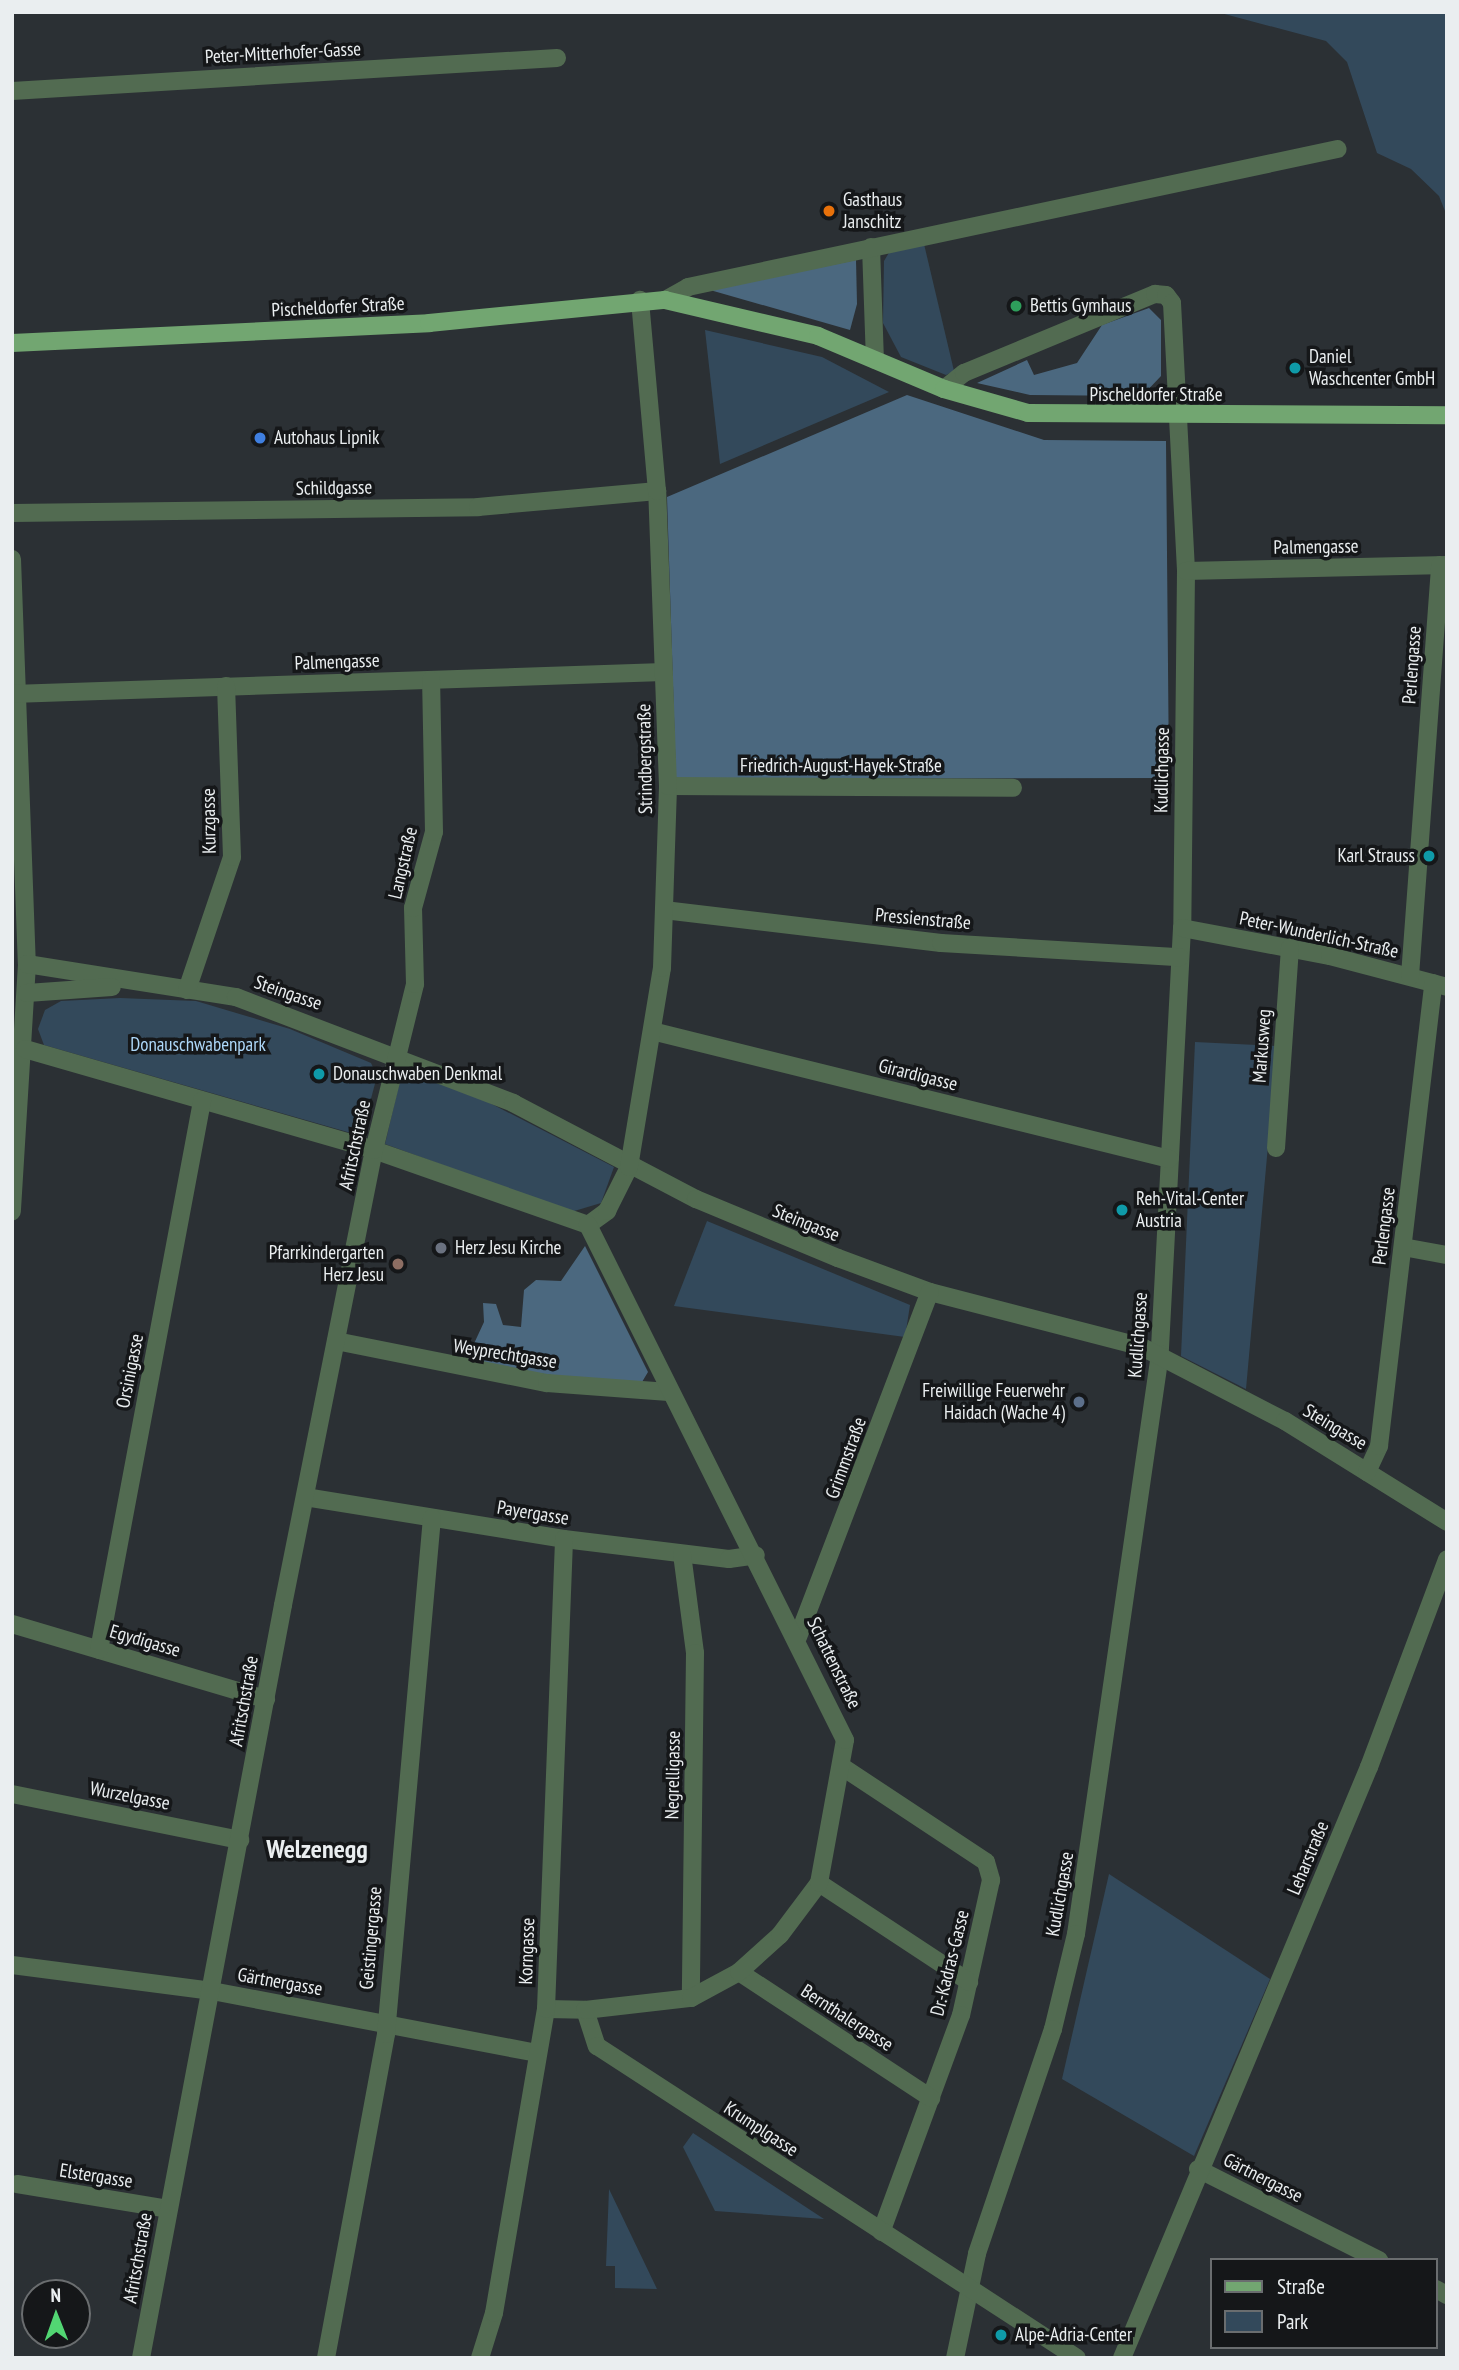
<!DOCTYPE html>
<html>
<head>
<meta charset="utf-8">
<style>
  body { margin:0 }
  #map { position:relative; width:1459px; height:2370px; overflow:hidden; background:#2b3034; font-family:"PT Sans Narrow",sans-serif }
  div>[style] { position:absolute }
  .green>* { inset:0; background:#33495b }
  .forest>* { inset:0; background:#4b687f }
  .minor>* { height:18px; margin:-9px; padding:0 9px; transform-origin:9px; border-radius:9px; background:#526b51 }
  .major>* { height:18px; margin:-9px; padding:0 9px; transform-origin:9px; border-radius:9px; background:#72a671 }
  .dots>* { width:19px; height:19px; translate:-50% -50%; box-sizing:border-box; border:4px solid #151719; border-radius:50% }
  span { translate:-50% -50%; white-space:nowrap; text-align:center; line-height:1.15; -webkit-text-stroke:7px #151719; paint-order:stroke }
  .street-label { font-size:19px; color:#eaeef0 }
  .poi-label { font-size:19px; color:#eaeef0 }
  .left { translate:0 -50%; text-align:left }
  .right { translate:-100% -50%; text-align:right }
  .park-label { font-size:19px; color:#add7f8 }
  .district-label { font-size:26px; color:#eaeef0; font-weight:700 }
  .frame { position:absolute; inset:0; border:14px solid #eaeef0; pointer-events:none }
  .legend { position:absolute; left:1210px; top:2258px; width:228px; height:91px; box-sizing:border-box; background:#151719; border:2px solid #6a6d6f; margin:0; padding:9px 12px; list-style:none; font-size:21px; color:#eaeef0 }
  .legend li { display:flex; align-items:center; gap:14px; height:35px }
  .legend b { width:35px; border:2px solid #6a6d6f }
  .north { position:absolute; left:21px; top:2279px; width:70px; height:70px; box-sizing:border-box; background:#151719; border:2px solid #6a6d6f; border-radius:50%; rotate:359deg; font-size:19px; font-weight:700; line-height:28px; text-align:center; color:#eaeef0 }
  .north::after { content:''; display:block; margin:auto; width:24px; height:32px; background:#52d673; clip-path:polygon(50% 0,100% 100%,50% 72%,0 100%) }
</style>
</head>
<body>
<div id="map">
  <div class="green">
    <i style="clip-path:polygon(1217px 12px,1447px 12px,1447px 216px,1439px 196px,1411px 169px,1377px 153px,1347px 62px,1326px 41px)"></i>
    <i style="clip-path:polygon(924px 244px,954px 371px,946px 375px,901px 357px,883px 323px,884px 261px,890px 251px)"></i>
    <i style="clip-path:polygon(705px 330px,822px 357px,889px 392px,720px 464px)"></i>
    <i style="clip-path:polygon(120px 998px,196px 1001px,290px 1029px,371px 1063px,377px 1076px,363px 1129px,351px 1133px,44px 1045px,38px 1029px,45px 1010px,61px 1001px)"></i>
    <i style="clip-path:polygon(1195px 1042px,1277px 1046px,1246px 1389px,1181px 1356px)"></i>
    <i style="clip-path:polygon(403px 1067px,486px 1101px,614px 1167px,601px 1203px,571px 1212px,385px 1144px)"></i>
    <i style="clip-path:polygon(707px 1221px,910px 1305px,905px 1337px,674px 1306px)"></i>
    <i style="clip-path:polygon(1109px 1874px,1270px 1979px,1194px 2156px,1062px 2079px)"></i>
    <i style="clip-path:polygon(693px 2133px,824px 2219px,715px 2211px,683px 2147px)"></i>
    <i style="clip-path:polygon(609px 2189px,657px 2289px,615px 2288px,615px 2266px,606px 2266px)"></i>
  </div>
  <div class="forest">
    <i style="clip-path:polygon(856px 260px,857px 304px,850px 330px,710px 290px)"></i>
    <i style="clip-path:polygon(1149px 308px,1161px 320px,1161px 376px,1142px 396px,1030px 395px,977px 383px,1027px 360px,1034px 375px,1077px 363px,1102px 325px)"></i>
    <i style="clip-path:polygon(907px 395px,1044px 440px,1166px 441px,1169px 778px,676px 779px,667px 497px)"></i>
    <i style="clip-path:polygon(585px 1246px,648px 1372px,639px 1387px,465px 1363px,484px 1322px,483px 1303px,496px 1304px,503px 1325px,521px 1327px,524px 1290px,536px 1280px,561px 1281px)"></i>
  </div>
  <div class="minor">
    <i style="left:12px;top:91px;width:546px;rotate:-3.47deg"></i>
    <i style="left:871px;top:247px;width:113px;rotate:88deg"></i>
    <i style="left:665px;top:300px;width:26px;rotate:-29deg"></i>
    <i style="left:688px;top:287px;width:664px;rotate:-11.99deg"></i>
    <i style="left:944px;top:389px;width:26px;rotate:-39deg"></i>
    <i style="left:964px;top:373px;width:207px;rotate:-22.5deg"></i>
    <i style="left:1155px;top:294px;width:11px;rotate:5deg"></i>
    <i style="left:1166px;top:295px;width:10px;rotate:53deg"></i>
    <i style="left:1172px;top:303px;width:268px;rotate:87deg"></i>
    <i style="left:1186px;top:571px;width:357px;rotate:90.6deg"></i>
    <i style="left:1182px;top:928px;width:427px;rotate:93deg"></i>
    <i style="left:1160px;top:1354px;width:586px;rotate:98.24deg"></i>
    <i style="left:1076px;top:1934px;width:98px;rotate:103.6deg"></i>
    <i style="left:1053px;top:2029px;width:237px;rotate:108.7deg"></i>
    <i style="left:977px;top:2254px;width:106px;rotate:101.9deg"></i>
    <i style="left:12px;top:513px;width:466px;rotate:-0.7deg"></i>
    <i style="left:478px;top:507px;width:180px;rotate:-5.1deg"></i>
    <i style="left:12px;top:559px;width:405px;rotate:87.9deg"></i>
    <i style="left:27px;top:964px;width:248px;rotate:93.5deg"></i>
    <i style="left:1186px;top:571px;width:261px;rotate:-1.3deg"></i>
    <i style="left:12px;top:694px;width:652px;rotate:-1.93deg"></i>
    <i style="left:668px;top:786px;width:345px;rotate:0.3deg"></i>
    <i style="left:664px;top:910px;width:279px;rotate:6.8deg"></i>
    <i style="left:941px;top:943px;width:239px;rotate:3.4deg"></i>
    <i style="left:1182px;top:928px;width:151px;rotate:10.7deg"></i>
    <i style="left:1330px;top:956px;width:121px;rotate:14.8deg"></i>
    <i style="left:27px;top:964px;width:212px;rotate:9deg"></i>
    <i style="left:236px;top:997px;width:297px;rotate:20.9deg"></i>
    <i style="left:513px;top:1103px;width:207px;rotate:27.7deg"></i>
    <i style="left:696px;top:1199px;width:154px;rotate:22.6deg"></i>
    <i style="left:838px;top:1258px;width:98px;rotate:20.3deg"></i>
    <i style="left:930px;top:1292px;width:219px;rotate:14.5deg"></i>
    <i style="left:1142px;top:1347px;width:161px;rotate:27.4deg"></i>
    <i style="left:1285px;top:1421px;width:191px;rotate:31.9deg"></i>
    <i style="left:1410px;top:976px;width:412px;rotate:-85.8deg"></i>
    <i style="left:187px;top:990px;width:140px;rotate:-71.3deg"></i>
    <i style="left:232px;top:857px;width:171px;rotate:-92deg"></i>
    <i style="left:27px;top:993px;width:85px;rotate:-4deg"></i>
    <i style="left:656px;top:1032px;width:529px;rotate:13.88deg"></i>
    <i style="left:25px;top:1049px;width:363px;rotate:16.1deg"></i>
    <i style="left:374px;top:1150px;width:227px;rotate:19.3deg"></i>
    <i style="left:588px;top:1225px;width:24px;rotate:-36deg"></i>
    <i style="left:607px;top:1211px;width:49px;rotate:-63.4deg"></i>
    <i style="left:629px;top:1167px;width:202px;rotate:-80.6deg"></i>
    <i style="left:662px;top:968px;width:182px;rotate:-88.1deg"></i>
    <i style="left:668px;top:786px;width:295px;rotate:-92.1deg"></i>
    <i style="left:657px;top:491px;width:192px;rotate:-95.1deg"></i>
    <i style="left:1276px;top:1148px;width:201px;rotate:-86deg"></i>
    <i style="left:1403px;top:1247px;width:45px;rotate:10.3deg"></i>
    <i style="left:336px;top:1341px;width:215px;rotate:11.3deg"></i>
    <i style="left:547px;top:1383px;width:122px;rotate:4.2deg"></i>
    <i style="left:1367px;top:1472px;width:29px;rotate:-65deg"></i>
    <i style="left:1379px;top:1446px;width:466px;rotate:-83.3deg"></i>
    <i style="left:305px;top:1497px;width:262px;rotate:9.2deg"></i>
    <i style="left:564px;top:1539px;width:166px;rotate:6.9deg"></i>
    <i style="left:729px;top:1559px;width:27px;rotate:-8deg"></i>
    <i style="left:682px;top:1554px;width:100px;rotate:82.5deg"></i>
    <i style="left:695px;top:1653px;width:345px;rotate:90.7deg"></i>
    <i style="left:12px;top:1624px;width:265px;rotate:16.5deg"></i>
    <i style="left:798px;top:1637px;width:369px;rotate:-69.1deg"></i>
    <i style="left:99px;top:1650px;width:559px;rotate:-79.37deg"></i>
    <i style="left:844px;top:1768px;width:170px;rotate:33.5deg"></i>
    <i style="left:986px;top:1862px;width:19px;rotate:74deg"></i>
    <i style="left:991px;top:1880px;width:138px;rotate:102.5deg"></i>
    <i style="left:961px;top:2015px;width:231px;rotate:110.2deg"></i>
    <i style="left:12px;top:1794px;width:233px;rotate:11.4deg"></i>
    <i style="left:819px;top:1883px;width:180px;rotate:33.4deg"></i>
    <i style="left:12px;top:1965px;width:202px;rotate:7.4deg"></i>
    <i style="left:212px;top:1991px;width:331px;rotate:10.8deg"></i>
    <i style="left:739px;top:1972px;width:230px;rotate:33.3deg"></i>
    <i style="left:546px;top:2009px;width:39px;rotate:1deg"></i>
    <i style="left:585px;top:2010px;width:38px;rotate:72deg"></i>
    <i style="left:597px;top:2046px;width:572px;rotate:33.02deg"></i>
    <i style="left:585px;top:2010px;width:107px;rotate:-6.5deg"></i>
    <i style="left:691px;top:1998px;width:55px;rotate:-28.4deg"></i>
    <i style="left:739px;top:1972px;width:55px;rotate:-42.1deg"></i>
    <i style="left:780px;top:1935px;width:65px;rotate:-53.1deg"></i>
    <i style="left:819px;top:1883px;width:145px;rotate:-79.7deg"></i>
    <i style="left:845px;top:1740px;width:576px;rotate:-116.52deg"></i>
    <i style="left:1198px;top:2169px;width:203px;rotate:26.7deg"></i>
    <i style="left:17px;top:2184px;width:153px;rotate:9.4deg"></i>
    <i style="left:1436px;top:2289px;width:13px;rotate:29deg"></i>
    <i style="left:141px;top:2358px;width:766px;rotate:-79.32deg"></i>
    <i style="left:283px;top:1605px;width:464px;rotate:-78.7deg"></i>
    <i style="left:374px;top:1150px;width:171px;rotate:-76.1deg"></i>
    <i style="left:415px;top:984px;width:76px;rotate:-91.5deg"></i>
    <i style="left:413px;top:908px;width:79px;rotate:-74.6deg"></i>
    <i style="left:434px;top:832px;width:152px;rotate:-91.1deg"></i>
    <i style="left:326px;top:2358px;width:330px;rotate:-79.5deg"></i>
    <i style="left:386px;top:2034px;width:518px;rotate:-84.91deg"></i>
    <i style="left:480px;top:2358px;width:47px;rotate:-72.7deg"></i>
    <i style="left:494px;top:2313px;width:308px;rotate:-80.3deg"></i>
    <i style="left:546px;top:2009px;width:470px;rotate:-87.8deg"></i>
    <i style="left:1122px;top:2358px;width:641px;rotate:-67.32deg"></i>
    <i style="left:1369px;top:1767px;width:222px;rotate:-69.4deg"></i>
  </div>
  <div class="major">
    <i style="left:12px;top:343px;width:417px;rotate:-2.7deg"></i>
    <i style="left:429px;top:323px;width:237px;rotate:-5.6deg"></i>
    <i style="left:665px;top:300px;width:157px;rotate:13.2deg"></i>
    <i style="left:818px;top:336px;width:137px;rotate:22.8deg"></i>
    <i style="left:944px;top:389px;width:87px;rotate:15.9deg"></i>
    <i style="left:1028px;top:413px;width:419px;rotate:0.3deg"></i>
  </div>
  <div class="dots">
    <i style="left:829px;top:211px;background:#e8710a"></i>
    <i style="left:1016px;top:306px;background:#2e9e5b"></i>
    <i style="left:1295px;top:368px;background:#0f9aa8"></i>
    <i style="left:260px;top:438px;background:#3f7fe0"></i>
    <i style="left:1429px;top:856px;background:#0f9aa8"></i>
    <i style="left:319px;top:1074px;background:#0f9aa8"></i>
    <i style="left:1122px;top:1210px;background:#0f9aa8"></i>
    <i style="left:441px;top:1248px;background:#6b7280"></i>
    <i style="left:398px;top:1264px;background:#8d6e63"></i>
    <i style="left:1079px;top:1402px;background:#5c6f8a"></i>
    <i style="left:1001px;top:2335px;background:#0f9aa8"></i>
  </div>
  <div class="street-label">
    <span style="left:283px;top:53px;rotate:-3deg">Peter-Mitterhofer-Gasse</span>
    <span style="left:338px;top:307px;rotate:-3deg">Pischeldorfer Straße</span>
    <span style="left:1156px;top:395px">Pischeldorfer Straße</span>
    <span style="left:334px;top:488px;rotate:-1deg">Schildgasse</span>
    <span style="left:1316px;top:547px;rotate:-1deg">Palmengasse</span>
    <span style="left:337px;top:662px;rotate:-2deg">Palmengasse</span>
    <span style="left:1412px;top:665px;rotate:-86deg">Perlengasse</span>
    <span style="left:645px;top:759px;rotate:-91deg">Strindbergstraße</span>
    <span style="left:841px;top:766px">Friedrich-August-Hayek-Straße</span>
    <span style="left:1162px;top:770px;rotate:-89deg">Kudlichgasse</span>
    <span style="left:209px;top:821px;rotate:-91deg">Kurzgasse</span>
    <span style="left:403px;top:863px;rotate:-77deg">Langstraße</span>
    <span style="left:923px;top:919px;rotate:5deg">Pressienstraße</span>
    <span style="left:1319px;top:935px;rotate:12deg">Peter-Wunderlich-Straße</span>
    <span style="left:288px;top:993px;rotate:19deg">Steingasse</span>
    <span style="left:1262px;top:1046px;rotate:-86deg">Markusweg</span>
    <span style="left:918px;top:1075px;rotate:14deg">Girardigasse</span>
    <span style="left:355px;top:1145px;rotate:-78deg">Afritschstraße</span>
    <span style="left:806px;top:1223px;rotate:22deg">Steingasse</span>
    <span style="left:1384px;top:1226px;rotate:-83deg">Perlengasse</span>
    <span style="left:1138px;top:1335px;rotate:-86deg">Kudlichgasse</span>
    <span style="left:505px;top:1354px;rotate:9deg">Weyprechtgasse</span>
    <span style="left:130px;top:1371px;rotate:-79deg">Orsinigasse</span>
    <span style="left:1335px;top:1427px;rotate:31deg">Steingasse</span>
    <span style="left:846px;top:1458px;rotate:-70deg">Grimmstraße</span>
    <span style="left:533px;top:1513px;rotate:9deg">Payergasse</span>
    <span style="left:145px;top:1641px;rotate:16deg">Egydigasse</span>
    <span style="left:834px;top:1663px;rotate:64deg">Schattenstraße</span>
    <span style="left:244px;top:1701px;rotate:-80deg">Afritschstraße</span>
    <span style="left:673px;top:1775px;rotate:-89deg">Negrelligasse</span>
    <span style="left:130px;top:1796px;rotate:11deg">Wurzelgasse</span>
    <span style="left:1308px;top:1858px;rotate:-67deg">Leharstraße</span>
    <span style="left:1060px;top:1894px;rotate:-80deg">Kudlichgasse</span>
    <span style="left:371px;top:1938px;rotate:-85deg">Geistingergasse</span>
    <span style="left:527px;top:1951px;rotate:-88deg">Korngasse</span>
    <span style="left:950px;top:1963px;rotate:-76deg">Dr.-Kadras-Gasse</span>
    <span style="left:280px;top:1982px;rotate:10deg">Gärtnergasse</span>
    <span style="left:847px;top:2018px;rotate:33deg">Bernthalergasse</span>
    <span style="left:761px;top:2129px;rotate:33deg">Krumplgasse</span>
    <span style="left:96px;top:2176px;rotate:9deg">Elstergasse</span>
    <span style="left:1263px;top:2178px;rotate:27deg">Gärtnergasse</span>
    <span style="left:138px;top:2258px;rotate:-80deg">Afritschstraße</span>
  </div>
  <div class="poi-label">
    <span class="left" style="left:843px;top:211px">Gasthaus<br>Janschitz</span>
    <span class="left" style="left:1030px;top:306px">Bettis Gymhaus</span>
    <span class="left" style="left:1309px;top:368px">Daniel<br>Waschcenter GmbH</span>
    <span class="left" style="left:274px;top:438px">Autohaus Lipnik</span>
    <span class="right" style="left:1415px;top:856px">Karl Strauss</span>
    <span class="left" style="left:333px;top:1074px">Donauschwaben Denkmal</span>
    <span class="left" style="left:1136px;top:1210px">Reh-Vital-Center<br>Austria</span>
    <span class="left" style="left:455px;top:1248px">Herz Jesu Kirche</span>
    <span class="right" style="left:384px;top:1264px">Pfarrkindergarten<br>Herz Jesu</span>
    <span class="right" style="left:1065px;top:1402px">Freiwillige Feuerwehr<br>Haidach (Wache 4)</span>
    <span class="left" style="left:1015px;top:2335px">Alpe-Adria-Center</span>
  </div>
  <div class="park-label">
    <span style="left:198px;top:1045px">Donauschwabenpark</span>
  </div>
  <div class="district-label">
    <span style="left:317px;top:1849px">Welzenegg</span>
  </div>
  <div class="frame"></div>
  <ul class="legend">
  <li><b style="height:9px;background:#72a671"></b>Straße</li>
  <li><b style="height:19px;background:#33495b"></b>Park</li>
  </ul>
  <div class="north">N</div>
</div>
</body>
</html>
